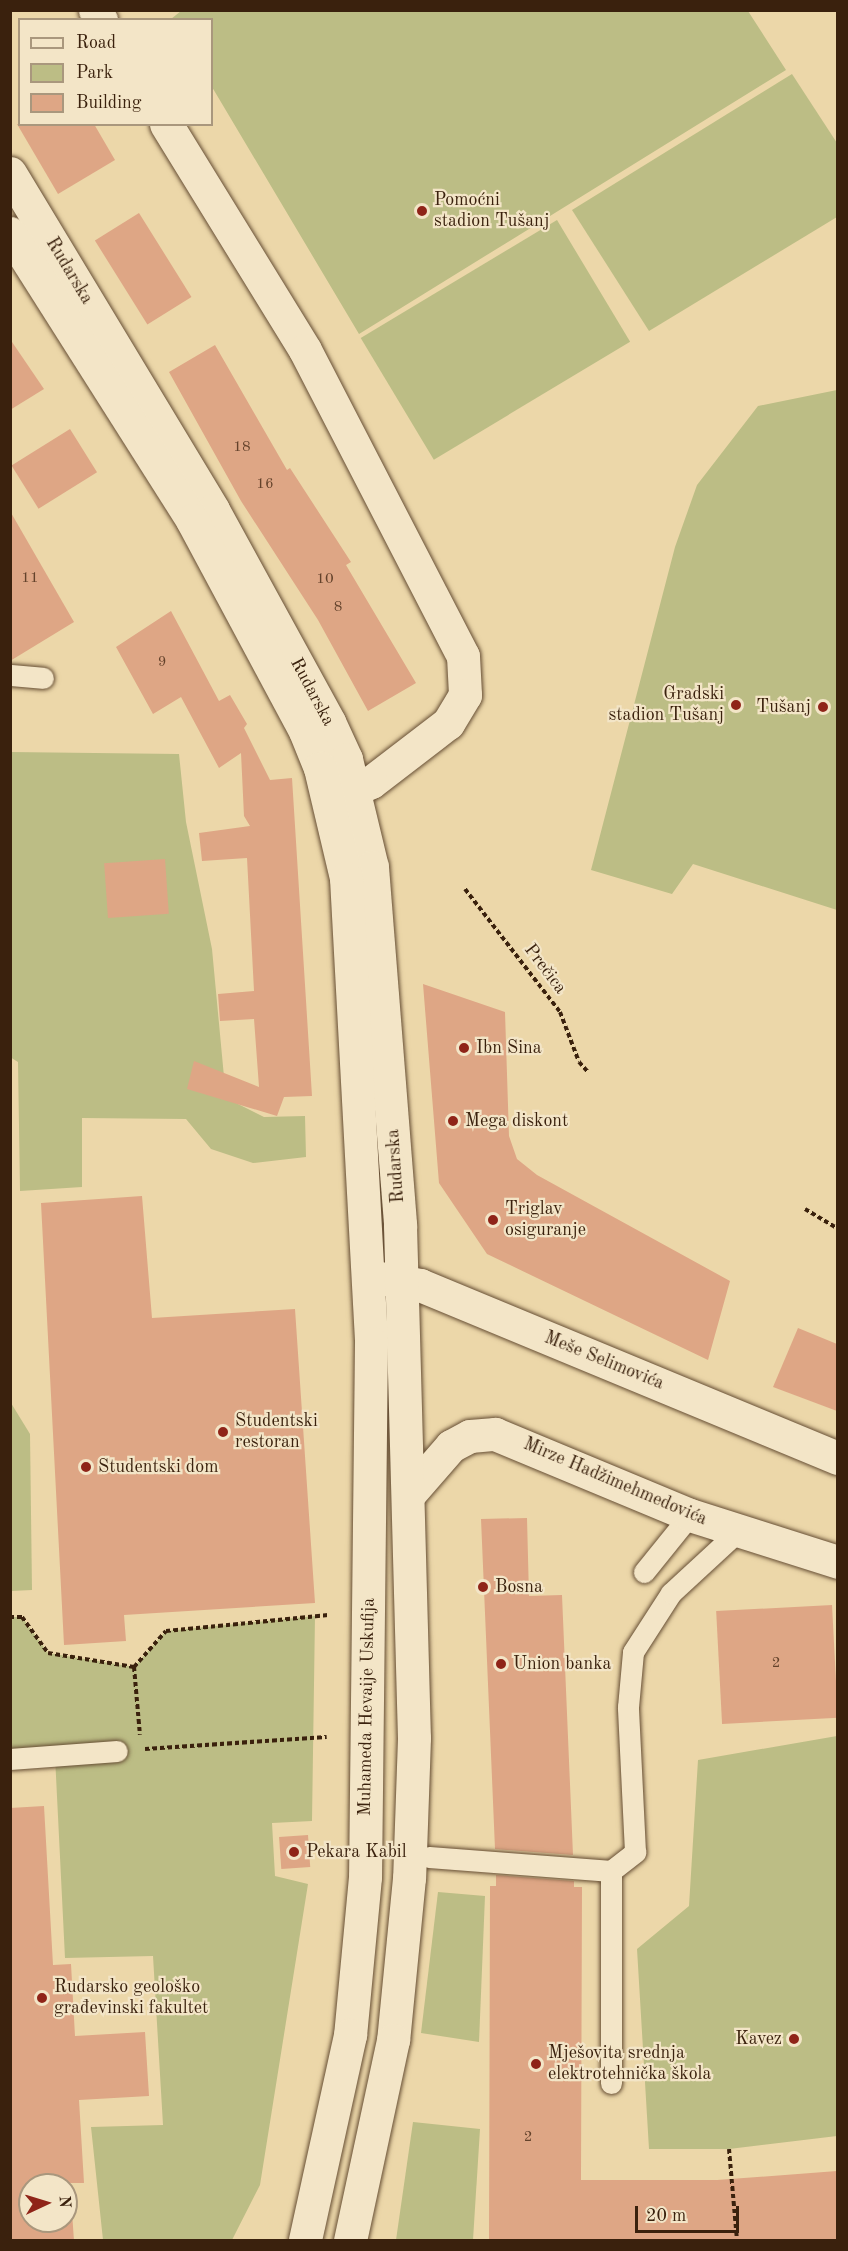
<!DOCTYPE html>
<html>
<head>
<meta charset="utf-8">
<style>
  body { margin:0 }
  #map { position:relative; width:848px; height:2251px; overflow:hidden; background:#ecd7a9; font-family:"Old Standard TT",serif }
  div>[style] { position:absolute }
  .green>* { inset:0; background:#bcbd85; transform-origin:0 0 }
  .building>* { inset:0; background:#dea685; transform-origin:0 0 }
  .path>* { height:4px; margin-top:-2px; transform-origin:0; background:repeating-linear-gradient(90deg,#3a210d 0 4.5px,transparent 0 7.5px) }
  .roads { filter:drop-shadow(0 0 2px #664e34) drop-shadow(0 0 2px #664e34) }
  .service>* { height:21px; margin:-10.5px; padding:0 10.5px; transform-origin:10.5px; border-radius:10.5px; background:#f3e5c7 }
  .minor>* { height:33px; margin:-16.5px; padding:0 16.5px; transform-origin:16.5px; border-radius:16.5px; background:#f3e5c7 }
  .tertiary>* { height:33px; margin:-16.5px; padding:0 16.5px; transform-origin:16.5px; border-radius:16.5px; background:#f3e5c7 }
  .secondary>* { height:33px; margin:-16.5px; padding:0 16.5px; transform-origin:16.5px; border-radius:16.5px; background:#f3e5c7 }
  .dots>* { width:16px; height:16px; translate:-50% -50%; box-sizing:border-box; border:3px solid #f3e5c7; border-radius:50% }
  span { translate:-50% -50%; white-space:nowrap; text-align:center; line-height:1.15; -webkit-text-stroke:4.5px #f3e5c7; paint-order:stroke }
  .number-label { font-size:15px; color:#63422b }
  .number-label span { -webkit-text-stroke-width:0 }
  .poi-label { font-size:18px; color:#3a210d }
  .left { translate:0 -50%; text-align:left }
  .right { translate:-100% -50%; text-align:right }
  .street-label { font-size:18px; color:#3a210d }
  .frame { position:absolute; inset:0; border:12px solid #3a210d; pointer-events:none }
  .legend { position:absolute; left:18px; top:18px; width:195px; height:108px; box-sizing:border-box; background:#f3e5c7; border:2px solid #a9977d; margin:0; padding:8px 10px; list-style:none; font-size:18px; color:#3a210d }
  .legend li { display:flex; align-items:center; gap:12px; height:30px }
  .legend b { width:30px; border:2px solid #a9977d }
  .north { position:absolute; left:18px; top:2173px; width:60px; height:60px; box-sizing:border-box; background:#f3e5c7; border:2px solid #a9977d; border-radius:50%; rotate:86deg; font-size:16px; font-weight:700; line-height:24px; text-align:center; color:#3a210d }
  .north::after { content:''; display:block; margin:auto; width:21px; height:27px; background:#8f2418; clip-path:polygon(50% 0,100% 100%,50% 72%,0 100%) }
  .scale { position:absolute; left:635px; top:2206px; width:104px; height:27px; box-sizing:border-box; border:3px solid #3a210d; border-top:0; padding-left:8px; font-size:18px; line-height:21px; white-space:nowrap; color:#3a210d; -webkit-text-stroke:4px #f3e5c7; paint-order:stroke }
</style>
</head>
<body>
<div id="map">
  <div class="green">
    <i style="clip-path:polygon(181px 11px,748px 11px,786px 70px,359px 334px,212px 87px,212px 20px,171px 19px)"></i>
    <i style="clip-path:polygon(792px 74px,837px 143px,837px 217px,649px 331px,572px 210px)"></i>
    <i style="left:557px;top:220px;width:142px;height:229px;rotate:59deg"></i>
    <i style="clip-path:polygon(837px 390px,837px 910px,693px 864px,672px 894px,591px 870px,675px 547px,697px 485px,758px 406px)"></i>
    <i style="clip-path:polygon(10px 752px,179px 754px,186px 822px,212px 949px,226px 1098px,264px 1117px,305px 1116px,306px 1157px,253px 1163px,211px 1149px,186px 1119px,82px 1118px,82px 1187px,20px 1191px,18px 1062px,10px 1057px)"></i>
    <i style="clip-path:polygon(11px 1403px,30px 1434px,32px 1590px,11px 1591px)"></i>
    <i style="clip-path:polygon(315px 1616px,312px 1821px,272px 1823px,275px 1876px,308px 1884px,260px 2185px,232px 2240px,103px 2240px,91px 2127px,163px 2125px,153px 1956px,65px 1958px,55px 1756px,11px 1759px,11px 1617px,22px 1617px,48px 1653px,134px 1667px,166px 1631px)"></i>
    <i style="clip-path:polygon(837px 1736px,837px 2136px,729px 2149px,649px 2149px,637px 1949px,689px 1906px,698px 1760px)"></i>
    <i style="clip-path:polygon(438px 1892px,485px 1896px,479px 2042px,421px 2033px)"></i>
    <i style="clip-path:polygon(413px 2122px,480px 2129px,473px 2240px,396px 2240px)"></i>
  </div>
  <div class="building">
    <i style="clip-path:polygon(17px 124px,94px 124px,115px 160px,58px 194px)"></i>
    <i style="left:139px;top:213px;width:99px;height:52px;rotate:58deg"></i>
    <i style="clip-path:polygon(10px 339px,44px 389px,10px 410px)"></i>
    <i style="clip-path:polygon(215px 345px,287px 470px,290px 468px,351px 562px,346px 565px,416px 683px,368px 711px,318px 620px,241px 501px,169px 372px)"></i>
    <i style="left:70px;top:429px;width:51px;height:69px;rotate:58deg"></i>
    <i style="clip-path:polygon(10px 511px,74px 622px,10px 661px)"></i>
    <i style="clip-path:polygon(171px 611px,219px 701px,230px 695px,247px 724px,244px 728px,270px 780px,292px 778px,312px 1096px,284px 1097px,277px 1116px,187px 1089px,194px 1061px,259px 1087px,254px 1019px,220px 1021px,218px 994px,254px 991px,247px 858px,202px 861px,199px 833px,250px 826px,244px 816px,241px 753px,219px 768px,181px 697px,153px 714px,116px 647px)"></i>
    <i style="left:165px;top:859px;width:55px;height:61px;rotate:86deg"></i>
    <i style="clip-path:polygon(423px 984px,505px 1012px,509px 1136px,517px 1159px,537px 1175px,730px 1281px,708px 1360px,487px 1254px,439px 1183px)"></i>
    <i style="clip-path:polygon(142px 1196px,152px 1318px,295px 1309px,315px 1603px,124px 1615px,126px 1641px,64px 1645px,41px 1203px)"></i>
    <i style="clip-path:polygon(798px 1328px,837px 1344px,837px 1411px,773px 1387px)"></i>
    <i style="clip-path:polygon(527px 1518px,529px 1596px,562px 1595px,573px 1855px,495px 1849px,481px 1519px)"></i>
    <i style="left:832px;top:1605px;width:113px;height:116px;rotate:87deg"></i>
    <i style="clip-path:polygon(evenodd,44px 1806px,53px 1965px,71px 1964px,75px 2036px,145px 2032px,149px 2096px,79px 2100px,84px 2183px,70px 2183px,74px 2241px,10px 2241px,10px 1808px,44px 1806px,30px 2185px,66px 2185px,66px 2221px,30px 2221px,30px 2185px)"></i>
    <i style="left:308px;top:1835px;width:32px;height:29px;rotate:86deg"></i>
    <i style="clip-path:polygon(496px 1875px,574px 1881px,574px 1887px,582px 1887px,581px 2180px,717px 2180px,837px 2171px,837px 2241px,489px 2241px,490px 1886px,496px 1886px)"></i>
  </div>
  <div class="path">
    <i style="left:465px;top:889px;width:155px;rotate:52.3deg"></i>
    <i style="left:560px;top:1012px;width:53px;rotate:69.2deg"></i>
    <i style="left:579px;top:1062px;width:13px;rotate:48deg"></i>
    <i style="left:805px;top:1209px;width:39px;rotate:31deg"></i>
    <i style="left:10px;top:1617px;width:12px"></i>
    <i style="left:22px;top:1617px;width:44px;rotate:54.2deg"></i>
    <i style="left:48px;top:1653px;width:87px;rotate:9.2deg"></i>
    <i style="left:134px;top:1667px;width:48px;rotate:-48.4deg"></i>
    <i style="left:166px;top:1631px;width:163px;rotate:-5.6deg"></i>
    <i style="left:134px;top:1667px;width:68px;rotate:85deg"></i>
    <i style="left:145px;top:1749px;width:182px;rotate:-3.8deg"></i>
    <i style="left:729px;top:2149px;width:91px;rotate:85deg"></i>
  </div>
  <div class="roads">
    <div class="service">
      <i style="left:10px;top:675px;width:33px;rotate:5deg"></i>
      <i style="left:644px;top:1572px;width:73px;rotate:-51.1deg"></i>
      <i style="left:10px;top:1759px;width:107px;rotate:-4.3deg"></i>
      <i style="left:429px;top:1857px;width:183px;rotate:4.4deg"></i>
      <i style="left:611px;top:1871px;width:31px;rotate:-38deg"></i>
      <i style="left:635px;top:1852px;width:145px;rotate:-92.8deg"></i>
      <i style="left:628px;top:1707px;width:55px;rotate:-84.8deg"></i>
      <i style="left:633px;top:1652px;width:70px;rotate:-57.2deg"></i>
      <i style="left:671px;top:1593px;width:90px;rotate:-42.7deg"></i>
      <i style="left:611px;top:2083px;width:212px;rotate:-90deg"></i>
    </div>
    <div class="minor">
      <i style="left:95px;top:10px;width:12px;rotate:59deg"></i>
      <i style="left:166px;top:124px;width:265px;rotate:58.4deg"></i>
      <i style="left:305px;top:350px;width:344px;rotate:62.7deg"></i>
      <i style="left:463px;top:656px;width:39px;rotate:87deg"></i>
      <i style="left:465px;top:695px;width:33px;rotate:121deg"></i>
      <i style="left:448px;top:723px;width:97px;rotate:142.5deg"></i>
      <i style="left:371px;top:782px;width:46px;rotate:154deg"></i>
      <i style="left:411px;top:1492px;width:61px;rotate:-49deg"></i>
      <i style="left:451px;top:1446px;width:21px;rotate:-28deg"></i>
      <i style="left:470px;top:1436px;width:25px;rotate:-5deg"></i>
      <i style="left:495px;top:1434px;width:211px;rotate:22.6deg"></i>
      <i style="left:690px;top:1515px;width:155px;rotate:17.6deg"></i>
    </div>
    <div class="tertiary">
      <i style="left:374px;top:1277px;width:47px;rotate:9.9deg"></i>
      <i style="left:420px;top:1285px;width:452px;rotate:22.5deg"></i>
    </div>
    <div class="secondary">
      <i style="left:10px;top:173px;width:393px;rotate:58.9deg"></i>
      <i style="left:213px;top:510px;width:242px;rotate:61.3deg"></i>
      <i style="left:329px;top:722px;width:41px;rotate:65.3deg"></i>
      <i style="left:346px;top:759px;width:111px;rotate:76.5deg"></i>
      <i style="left:372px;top:867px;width:359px;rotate:85.5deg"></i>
      <i style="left:400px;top:1225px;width:513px;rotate:88.44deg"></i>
      <i style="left:414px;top:1738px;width:140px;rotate:92deg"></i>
      <i style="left:409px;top:1878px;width:163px;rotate:95.6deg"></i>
      <i style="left:393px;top:2040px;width:205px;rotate:102.1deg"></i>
      <i style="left:10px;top:233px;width:340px;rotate:57.6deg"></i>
      <i style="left:192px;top:520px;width:239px;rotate:61.8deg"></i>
      <i style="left:305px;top:731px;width:40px;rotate:68deg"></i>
      <i style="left:320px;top:768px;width:113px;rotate:76.7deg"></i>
      <i style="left:346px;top:878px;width:466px;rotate:86.9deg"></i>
      <i style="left:371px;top:1343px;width:534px;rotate:90.64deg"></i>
      <i style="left:365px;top:1877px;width:159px;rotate:95.4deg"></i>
      <i style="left:350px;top:2035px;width:210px;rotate:102.4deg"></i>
    </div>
  </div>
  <div class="dots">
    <i style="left:422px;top:211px;background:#8f2418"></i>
    <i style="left:736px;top:705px;background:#8f2418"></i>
    <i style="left:823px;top:707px;background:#8f2418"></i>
    <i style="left:464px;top:1048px;background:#8f2418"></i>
    <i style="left:453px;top:1121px;background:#8f2418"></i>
    <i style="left:493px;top:1220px;background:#8f2418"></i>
    <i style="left:223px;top:1432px;background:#8f2418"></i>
    <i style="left:86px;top:1467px;background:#8f2418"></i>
    <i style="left:483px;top:1587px;background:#8f2418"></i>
    <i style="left:501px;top:1664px;background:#8f2418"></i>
    <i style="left:294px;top:1852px;background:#8f2418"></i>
    <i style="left:42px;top:1998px;background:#8f2418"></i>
    <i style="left:794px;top:2039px;background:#8f2418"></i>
    <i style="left:536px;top:2064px;background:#8f2418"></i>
  </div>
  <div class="number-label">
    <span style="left:242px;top:448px">18</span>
    <span style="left:265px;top:485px">16</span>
    <span style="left:30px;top:579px">11</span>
    <span style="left:325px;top:580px">10</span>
    <span style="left:338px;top:608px">8</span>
    <span style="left:162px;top:663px">9</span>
    <span style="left:776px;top:1664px">2</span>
    <span style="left:528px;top:2138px">2</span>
  </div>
  <div class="poi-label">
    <span class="left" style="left:434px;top:211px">Pomoćni<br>stadion Tušanj</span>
    <span class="right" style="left:724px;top:705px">Gradski<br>stadion Tušanj</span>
    <span class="right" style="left:811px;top:707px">Tušanj</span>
    <span class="left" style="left:476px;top:1048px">Ibn Sina</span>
    <span class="left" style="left:465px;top:1121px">Mega diskont</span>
    <span class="left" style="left:505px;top:1220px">Triglav<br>osiguranje</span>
    <span class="left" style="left:235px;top:1432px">Studentski<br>restoran</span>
    <span class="left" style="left:98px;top:1467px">Studentski dom</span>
    <span class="left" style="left:495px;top:1587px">Bosna</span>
    <span class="left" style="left:513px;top:1664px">Union banka</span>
    <span class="left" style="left:306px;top:1852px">Pekara Kabil</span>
    <span class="left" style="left:54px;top:1998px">Rudarsko geološko<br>građevinski fakultet</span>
    <span class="right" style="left:782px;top:2039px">Kavez</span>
    <span class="left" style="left:548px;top:2064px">Mješovita srednja<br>elektrotehnička škola</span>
  </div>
  <div class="street-label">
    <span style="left:69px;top:271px;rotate:59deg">Rudarska</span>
    <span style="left:312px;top:692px;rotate:62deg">Rudarska</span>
    <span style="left:545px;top:969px;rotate:53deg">Prečica</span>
    <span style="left:396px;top:1166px;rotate:-94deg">Rudarska</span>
    <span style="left:604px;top:1361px;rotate:22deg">Meše Selimovića</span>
    <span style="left:615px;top:1482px;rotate:23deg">Mirze Hadžimehmedovića</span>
    <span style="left:367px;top:1707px;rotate:-89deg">Muhameda Hevaije Uskufija</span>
  </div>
  <div class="frame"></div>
  <ul class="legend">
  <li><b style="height:8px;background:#f3e5c7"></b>Road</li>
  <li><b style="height:16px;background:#bcbd85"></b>Park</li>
  <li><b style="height:16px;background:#dea685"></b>Building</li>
  </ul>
  <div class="north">N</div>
  <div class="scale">20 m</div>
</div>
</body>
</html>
